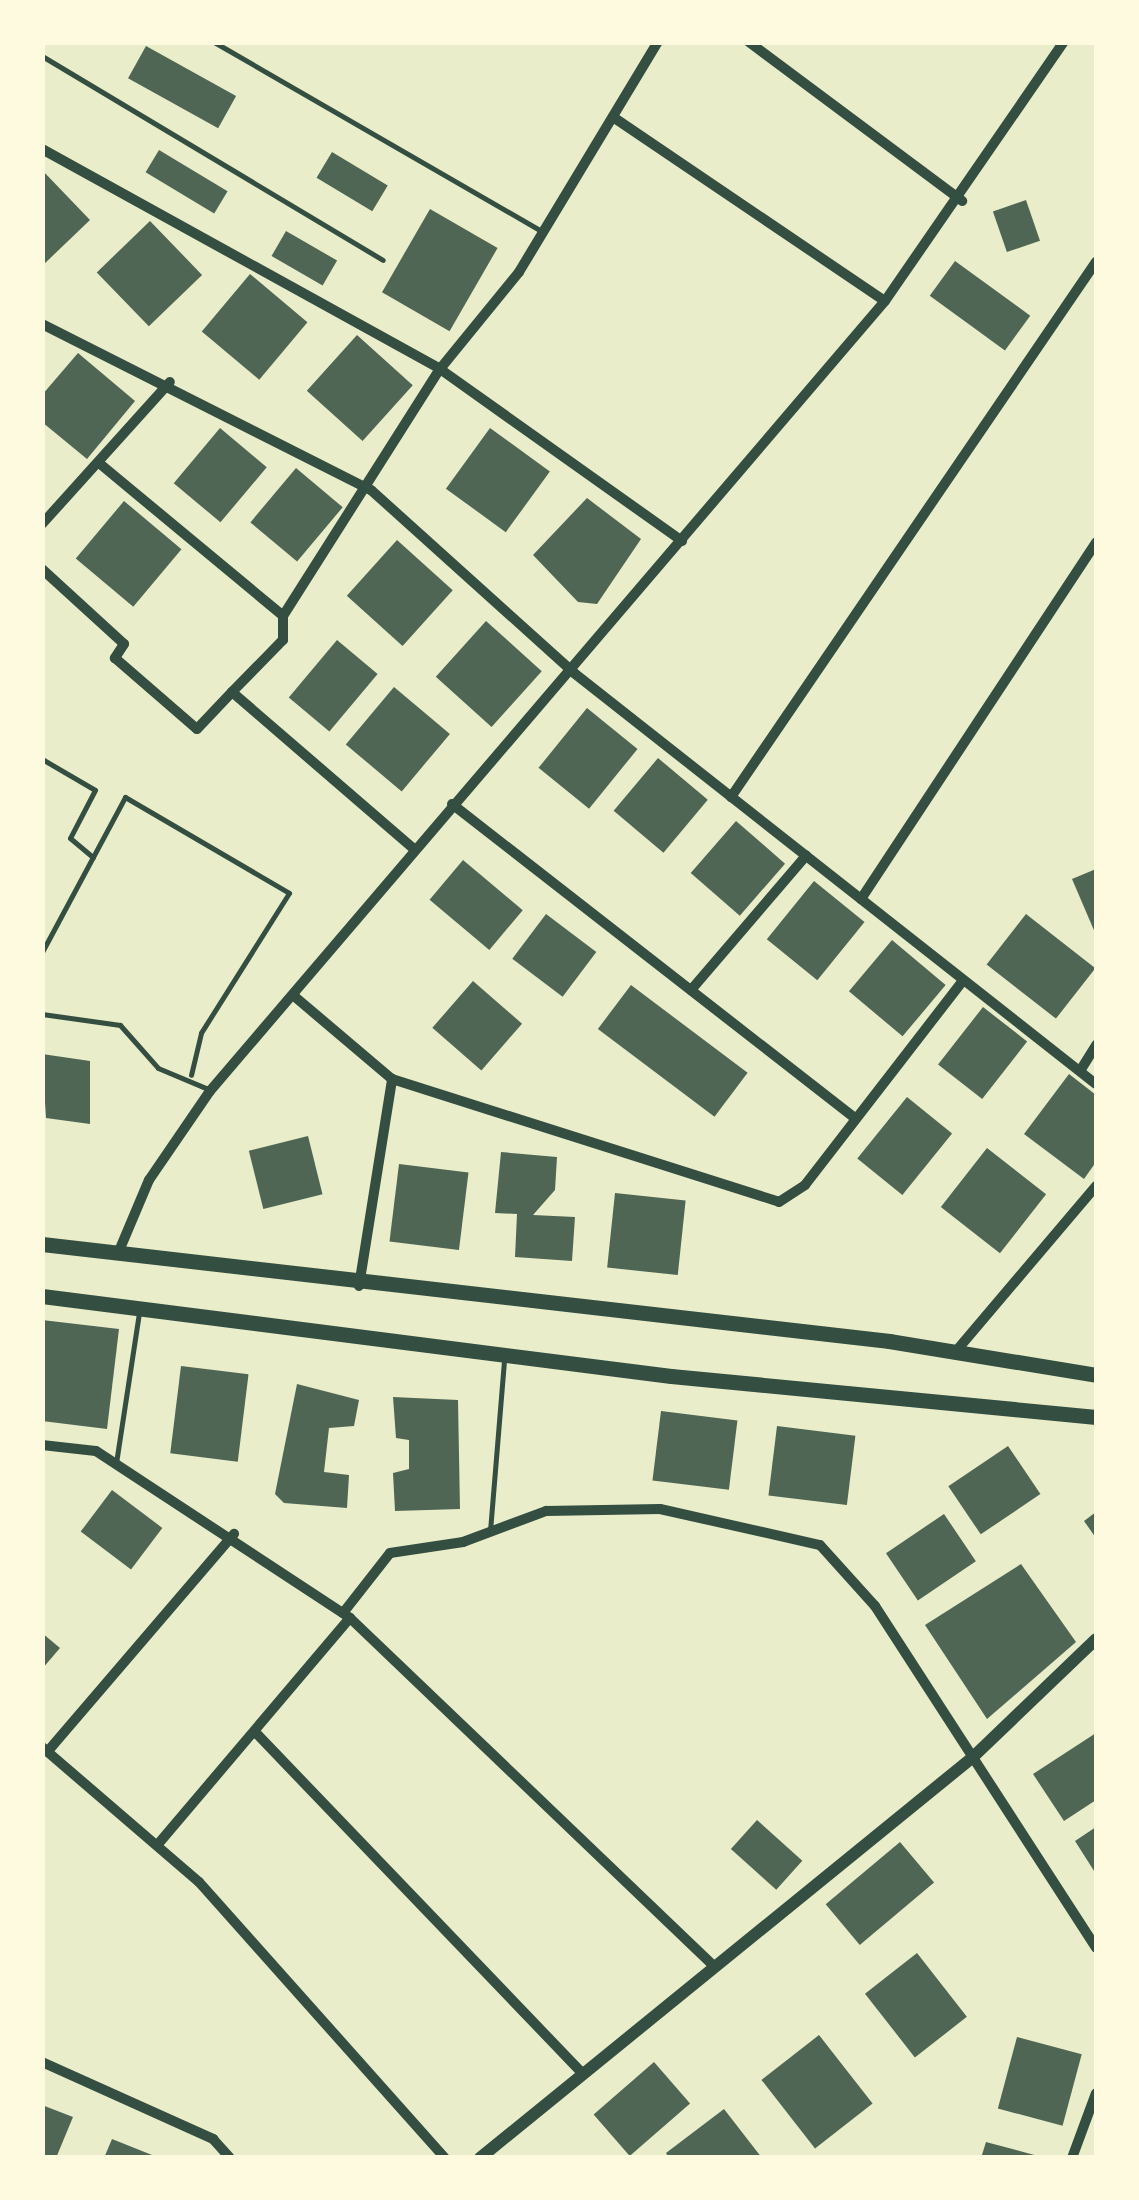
<!DOCTYPE html>
<html>
<head>
<meta charset="utf-8">
<style>
  body { margin:0 }
  #map { position:relative; width:1139px; height:2200px; overflow:hidden; background:#e9edc9; font-family:"Roboto Condensed",sans-serif }
  div>[style] { position:absolute }
  .building>* { inset:0; background:#4f6655; transform-origin:0 0 }
  .service>* { height:5px; margin:-2.5px; padding:0 2.5px; transform-origin:2.5px; border-radius:2.5px; background:#344e41 }
  .minor>* { height:10px; margin:-5px; padding:0 5px; transform-origin:5px; border-radius:5px; background:#344e41 }
  .tertiary>* { height:12px; margin:-6px; padding:0 6px; transform-origin:6px; border-radius:6px; background:#344e41 }
  .primary>* { height:15px; margin:-7.5px; padding:0 7.5px; transform-origin:7.5px; border-radius:7.5px; background:#344e41 }
  span { translate:-50% -50%; white-space:nowrap; text-align:center; line-height:1.15; -webkit-text-stroke:9px #fefae0; paint-order:stroke }
  .frame { position:absolute; inset:0; border:45px solid #fefae0; pointer-events:none }
</style>
</head>
<body>
<div id="map">
  <div class="building">
    <i style="left:146px;top:46px;width:103px;height:37px;rotate:29deg"></i>
    <i style="left:159px;top:150px;width:80px;height:26px;rotate:31deg"></i>
    <i style="left:332px;top:152px;width:65px;height:30px;rotate:31deg"></i>
    <i style="clip-path:polygon(42px 170px,90px 220px,42px 266px)"></i>
    <i style="left:1026px;top:200px;width:43px;height:35px;rotate:71deg"></i>
    <i style="left:430px;top:209px;width:78px;height:96px;rotate:30deg"></i>
    <i style="left:150px;top:221px;width:75px;height:74px;rotate:46deg"></i>
    <i style="left:286px;top:231px;width:59px;height:29px;rotate:30deg"></i>
    <i style="left:955px;top:261px;width:93px;height:43px;rotate:36deg"></i>
    <i style="left:250px;top:274px;width:75px;height:75px;rotate:40deg"></i>
    <i style="left:357px;top:335px;width:75px;height:75px;rotate:42deg"></i>
    <i style="clip-path:polygon(78px 353px,135px 401px,87px 459px,42px 422px,42px 395px)"></i>
    <i style="left:220px;top:428px;width:61px;height:72px;rotate:40deg"></i>
    <i style="left:490px;top:428px;width:74px;height:75px;rotate:36deg"></i>
    <i style="left:296px;top:468px;width:61px;height:71px;rotate:40deg"></i>
    <i style="clip-path:polygon(587px 498px,641px 539px,597px 604px,578px 602px,533px 555px)"></i>
    <i style="left:124px;top:501px;width:75px;height:75px;rotate:40deg"></i>
    <i style="left:397px;top:540px;width:75px;height:75px;rotate:42deg"></i>
    <i style="left:486px;top:621px;width:75px;height:75px;rotate:42deg"></i>
    <i style="left:337px;top:640px;width:53px;height:75px;rotate:40deg"></i>
    <i style="left:394px;top:687px;width:73px;height:75px;rotate:40deg"></i>
    <i style="left:587px;top:708px;width:65px;height:77px;rotate:39deg"></i>
    <i style="left:658px;top:758px;width:65px;height:69px;rotate:40deg"></i>
    <i style="left:736px;top:821px;width:65px;height:69px;rotate:41deg"></i>
    <i style="left:463px;top:860px;width:78px;height:52px;rotate:40deg"></i>
    <i style="clip-path:polygon(1096px 869px,1096px 935px,1072px 879px)"></i>
    <i style="left:814px;top:881px;width:65px;height:75px;rotate:39deg"></i>
    <i style="left:546px;top:914px;width:63px;height:56px;rotate:37deg"></i>
    <i style="left:1026px;top:914px;width:88px;height:64px;rotate:38deg"></i>
    <i style="left:892px;top:940px;width:70px;height:67px;rotate:40deg"></i>
    <i style="left:473px;top:981px;width:65px;height:62px;rotate:41deg"></i>
    <i style="left:631px;top:985px;width:146px;height:55px;rotate:37deg"></i>
    <i style="left:983px;top:1007px;width:56px;height:73px;rotate:38deg"></i>
    <i style="clip-path:polygon(42px 1054px,90px 1061px,90px 1124px,46px 1118px)"></i>
    <i style="clip-path:polygon(1069px 1074px,1096px 1095px,1096px 1162px,1084px 1179px,1024px 1134px)"></i>
    <i style="left:907px;top:1097px;width:58px;height:79px;rotate:39deg"></i>
    <i style="left:308px;top:1136px;width:60px;height:61px;rotate:76deg"></i>
    <i style="left:987px;top:1148px;width:75px;height:75px;rotate:38deg"></i>
    <i style="clip-path:polygon(501px 1152px,557px 1157px,555px 1190px,533px 1215px,575px 1217px,572px 1261px,515px 1257px,517px 1214px,495px 1213px)"></i>
    <i style="left:399px;top:1164px;width:70px;height:78px;rotate:7deg"></i>
    <i style="left:615px;top:1193px;width:71px;height:75px;rotate:6deg"></i>
    <i style="clip-path:polygon(42px 1320px,119px 1329px,107px 1429px,42px 1421px)"></i>
    <i style="left:181px;top:1366px;width:68px;height:88px;rotate:7deg"></i>
    <i style="clip-path:polygon(297px 1384px,359px 1400px,354px 1426px,329px 1428px,324px 1472px,349px 1475px,347px 1508px,284px 1503px,275px 1494px)"></i>
    <i style="clip-path:polygon(393px 1397px,458px 1400px,460px 1509px,395px 1511px,393px 1473px,409px 1469px,409px 1440px,396px 1438px)"></i>
    <i style="left:661px;top:1411px;width:77px;height:70px;rotate:7deg"></i>
    <i style="left:777px;top:1426px;width:79px;height:70px;rotate:7deg"></i>
    <i style="left:1008px;top:1446px;width:58px;height:72px;rotate:56deg"></i>
    <i style="left:112px;top:1490px;width:63px;height:52px;rotate:37deg"></i>
    <i style="clip-path:polygon(1096px 1512px,1096px 1538px,1084px 1521px)"></i>
    <i style="left:944px;top:1514px;width:57px;height:70px;rotate:56deg"></i>
    <i style="clip-path:polygon(1021px 1564px,1076px 1642px,987px 1719px,925px 1625px)"></i>
    <i style="clip-path:polygon(42px 1633px,60px 1648px,42px 1669px)"></i>
    <i style="clip-path:polygon(1096px 1733px,1096px 1800px,1064px 1821px,1033px 1774px)"></i>
    <i style="left:757px;top:1820px;width:61px;height:39px;rotate:42deg"></i>
    <i style="clip-path:polygon(1096px 1827px,1096px 1874px,1075px 1841px)"></i>
    <i style="left:900px;top:1842px;width:53px;height:97px;rotate:50deg"></i>
    <i style="left:917px;top:1953px;width:81px;height:66px;rotate:52deg"></i>
    <i style="left:819px;top:2035px;width:87px;height:73px;rotate:52deg"></i>
    <i style="left:1017px;top:2037px;width:67px;height:74px;rotate:15deg"></i>
    <i style="left:654px;top:2062px;width:55px;height:80px;rotate:49deg"></i>
    <i style="clip-path:polygon(42px 2105px,73px 2117px,56px 2158px,42px 2158px)"></i>
    <i style="clip-path:polygon(724px 2109px,762px 2158px,669px 2158px,666px 2153px)"></i>
    <i style="clip-path:polygon(112px 2139px,157px 2157px,157px 2158px,104px 2158px)"></i>
    <i style="clip-path:polygon(986px 2142px,1038px 2156px,1037px 2158px,981px 2158px)"></i>
  </div>
  <div class="service">
    <i style="left:214px;top:42px;width:378px;rotate:30deg"></i>
    <i style="left:42px;top:56px;width:397px;rotate:30.9deg"></i>
    <i style="left:42px;top:759px;width:61px;rotate:30.3deg"></i>
    <i style="left:95px;top:790px;width:54px;rotate:117.5deg"></i>
    <i style="left:70px;top:838px;width:30px;rotate:40deg"></i>
    <i style="left:42px;top:952px;width:176px;rotate:-61.8deg"></i>
    <i style="left:125px;top:797px;width:190px;rotate:30.3deg"></i>
    <i style="left:289px;top:893px;width:165px;rotate:122.2deg"></i>
    <i style="left:201px;top:1033px;width:43px;rotate:103.4deg"></i>
    <i style="left:42px;top:1014px;width:79px;rotate:8deg"></i>
    <i style="left:120px;top:1025px;width:57px;rotate:48.5deg"></i>
    <i style="left:158px;top:1068px;width:54px;rotate:22.8deg"></i>
    <i style="left:116px;top:1463px;width:152px;rotate:-81.3deg"></i>
    <i style="left:490px;top:1531px;width:172px;rotate:-85.3deg"></i>
  </div>
  <div class="minor">
    <i style="left:749px;top:42px;width:266px;rotate:36.7deg"></i>
    <i style="left:613px;top:117px;width:328px;rotate:34.1deg"></i>
    <i style="left:42px;top:149px;width:455px;rotate:28.9deg"></i>
    <i style="left:440px;top:369px;width:297px;rotate:35.4deg"></i>
    <i style="left:42px;top:324px;width:369px;rotate:26.8deg"></i>
    <i style="left:371px;top:490px;width:273px;rotate:42deg"></i>
    <i style="left:574px;top:673px;width:664px;rotate:38.22deg"></i>
    <i style="left:99px;top:463px;width:239px;rotate:39.7deg"></i>
    <i style="left:42px;top:524px;width:191px;rotate:-48deg"></i>
    <i style="left:42px;top:569px;width:111px;rotate:42.4deg"></i>
    <i style="left:124px;top:644px;width:17px;rotate:123deg"></i>
    <i style="left:115px;top:658px;width:108px;rotate:40.9deg"></i>
    <i style="left:197px;top:729px;width:51px;rotate:-46.6deg"></i>
    <i style="left:232px;top:692px;width:240px;rotate:40.8deg"></i>
    <i style="left:232px;top:692px;width:73px;rotate:-45.6deg"></i>
    <i style="left:283px;top:640px;width:24px;rotate:-90deg"></i>
    <i style="left:283px;top:616px;width:293px;rotate:-57.6deg"></i>
    <i style="left:440px;top:369px;width:125px;rotate:-50.8deg"></i>
    <i style="left:519px;top:272px;width:269px;rotate:-58.9deg"></i>
    <i style="left:731px;top:797px;width:648px;rotate:-55.7deg"></i>
    <i style="left:452px;top:804px;width:512px;rotate:37.94deg"></i>
    <i style="left:861px;top:899px;width:427px;rotate:-56.6deg"></i>
    <i style="left:691px;top:990px;width:177px;rotate:-49.4deg"></i>
    <i style="left:294px;top:996px;width:128px;rotate:40.3deg"></i>
    <i style="left:392px;top:1079px;width:406px;rotate:17.6deg"></i>
    <i style="left:779px;top:1202px;width:31px;rotate:-33deg"></i>
    <i style="left:805px;top:1185px;width:257px;rotate:-52.3deg"></i>
    <i style="left:1080px;top:1071px;width:31px;rotate:-58deg"></i>
    <i style="left:119px;top:1251px;width:77px;rotate:-67.1deg"></i>
    <i style="left:149px;top:1180px;width:108px;rotate:-55.6deg"></i>
    <i style="left:210px;top:1091px;width:1039px;rotate:-49.49deg"></i>
    <i style="left:885px;top:301px;width:315px;rotate:-55.4deg"></i>
    <i style="left:359px;top:1286px;width:210px;rotate:-80.9deg"></i>
    <i style="left:957px;top:1350px;width:215px;rotate:-49.7deg"></i>
    <i style="left:42px;top:1445px;width:54px;rotate:6.3deg"></i>
    <i style="left:96px;top:1451px;width:304px;rotate:33.3deg"></i>
    <i style="left:350px;top:1618px;width:505px;rotate:43.72deg"></i>
    <i style="left:343px;top:1613px;width:76px;rotate:-51.9deg"></i>
    <i style="left:390px;top:1553px;width:74px;rotate:-8.6deg"></i>
    <i style="left:463px;top:1542px;width:89px;rotate:-20.5deg"></i>
    <i style="left:546px;top:1511px;width:114px;rotate:-1deg"></i>
    <i style="left:660px;top:1509px;width:164px;rotate:12.7deg"></i>
    <i style="left:820px;top:1545px;width:82px;rotate:48deg"></i>
    <i style="left:875px;top:1606px;width:407px;rotate:57.1deg"></i>
    <i style="left:257px;top:1734px;width:470px;rotate:46.2deg"></i>
    <i style="left:42px;top:1747px;width:207px;rotate:40.7deg"></i>
    <i style="left:199px;top:1882px;width:370px;rotate:48.3deg"></i>
    <i style="left:48px;top:1751px;width:286px;rotate:-49.4deg"></i>
    <i style="left:159px;top:1843px;width:295px;rotate:-49.7deg"></i>
    <i style="left:42px;top:2062px;width:188px;rotate:24.2deg"></i>
    <i style="left:213px;top:2139px;width:25px;rotate:48deg"></i>
    <i style="left:1072px;top:2158px;width:69px;rotate:-69.7deg"></i>
  </div>
  <div class="tertiary">
    <i style="left:480px;top:2158px;width:635px;rotate:-39.12deg"></i>
    <i style="left:973px;top:1757px;width:170px;rotate:-43.8deg"></i>
  </div>
  <div class="primary">
    <i style="left:42px;top:1244px;width:853px;rotate:6.53deg"></i>
    <i style="left:889px;top:1341px;width:210px;rotate:9.3deg"></i>
    <i style="left:42px;top:1296px;width:634px;rotate:7.25deg"></i>
    <i style="left:671px;top:1376px;width:427px;rotate:5.5deg"></i>
  </div>
  <div class="frame"></div>
</div>
</body>
</html>
